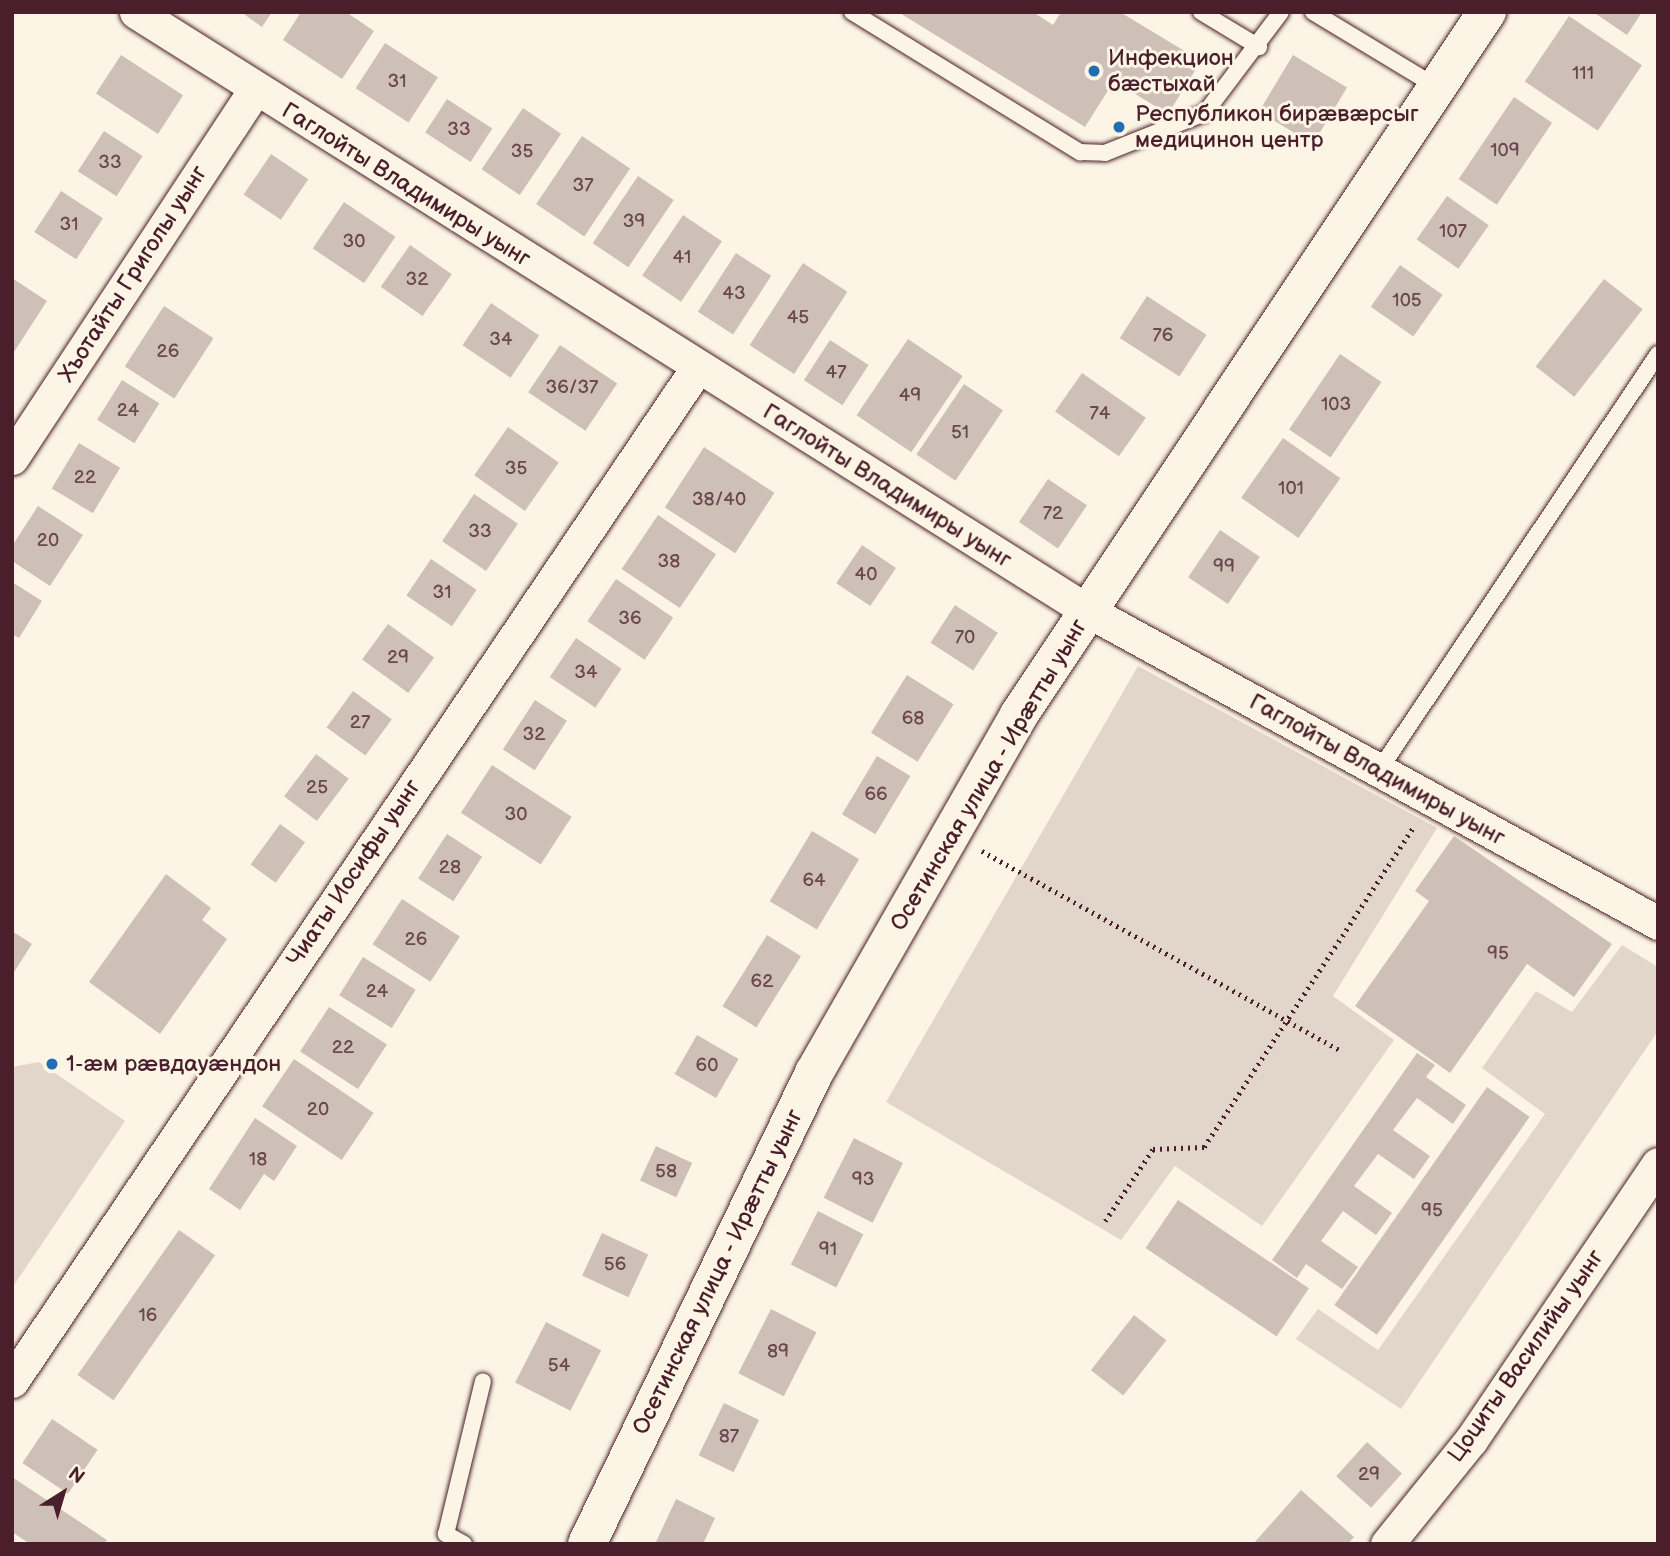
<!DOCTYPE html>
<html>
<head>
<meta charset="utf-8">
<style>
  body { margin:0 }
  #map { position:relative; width:1670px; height:1556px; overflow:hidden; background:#fcf5e5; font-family:"Balsamiq Sans",sans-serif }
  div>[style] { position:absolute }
  .green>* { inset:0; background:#e2d5ca }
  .building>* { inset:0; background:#cfc0b7; transform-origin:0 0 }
  .path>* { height:4.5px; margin-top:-2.25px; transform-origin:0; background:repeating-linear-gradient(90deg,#4a1f2b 0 2px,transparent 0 7px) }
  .roads { filter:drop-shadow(0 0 2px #4a1f2b) drop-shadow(0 0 2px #4a1f2b) }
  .lane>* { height:16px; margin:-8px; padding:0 8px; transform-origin:8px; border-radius:8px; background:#fcf5e5 }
  .street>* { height:33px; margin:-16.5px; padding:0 16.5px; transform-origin:16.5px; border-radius:16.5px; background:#fcf5e5 }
  .secondary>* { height:38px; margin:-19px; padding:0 19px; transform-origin:19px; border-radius:19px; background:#fcf5e5 }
  .dots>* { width:19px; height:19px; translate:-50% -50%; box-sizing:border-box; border:4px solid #fcf5e5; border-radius:50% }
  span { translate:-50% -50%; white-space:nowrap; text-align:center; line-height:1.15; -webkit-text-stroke:6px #fcf5e5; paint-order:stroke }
  .number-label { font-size:19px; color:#6b474e }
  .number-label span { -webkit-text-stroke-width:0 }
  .poi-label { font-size:23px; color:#4a1f2b }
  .left { translate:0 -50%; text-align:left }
  .street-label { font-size:23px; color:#4a1f2b }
  .frame { position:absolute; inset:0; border:14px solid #4a1f2b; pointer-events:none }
  .north { position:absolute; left:28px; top:1458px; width:70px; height:70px; -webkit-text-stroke:5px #fcf5e5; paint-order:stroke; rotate:37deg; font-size:19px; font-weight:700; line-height:28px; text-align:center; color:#4a1f2b }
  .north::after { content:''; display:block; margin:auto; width:24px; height:32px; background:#4a1f2b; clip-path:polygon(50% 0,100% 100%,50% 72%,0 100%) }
</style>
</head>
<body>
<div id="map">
  <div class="green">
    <i style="clip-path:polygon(1138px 666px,1437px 828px,1333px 996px,1394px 1040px,1262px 1226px,1175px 1166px,1121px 1240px,886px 1102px)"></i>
    <i style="clip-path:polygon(1622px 945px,1658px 967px,1658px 1031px,1401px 1409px,1296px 1339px,1318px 1309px,1378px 1350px,1545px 1114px,1482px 1068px,1536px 991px,1572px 1012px)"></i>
    <i style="clip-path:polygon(39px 1062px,125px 1121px,12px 1288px,12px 1067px)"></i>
  </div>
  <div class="building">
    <i style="clip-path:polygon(241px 12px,272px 12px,262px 27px)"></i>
    <i style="clip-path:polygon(301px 12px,346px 12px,374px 31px,342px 79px,283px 40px)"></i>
    <i style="clip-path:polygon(898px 12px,1033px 12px,1053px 25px,1061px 12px,1120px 12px,1201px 61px,1168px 114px,1114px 81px,1085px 127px)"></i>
    <i style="clip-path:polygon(1593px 12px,1642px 12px,1627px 35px)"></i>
    <i style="left:1569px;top:16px;width:88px;height:79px;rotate:34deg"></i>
    <i style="left:385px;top:43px;width:63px;height:54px;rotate:33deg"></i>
    <i style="left:121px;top:55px;width:74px;height:46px;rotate:33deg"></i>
    <i style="left:1293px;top:55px;width:63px;height:66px;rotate:31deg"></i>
    <i style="left:1514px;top:97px;width:46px;height:99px;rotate:34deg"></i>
    <i style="left:447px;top:99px;width:54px;height:40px;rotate:33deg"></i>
    <i style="left:523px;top:108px;width:46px;height:74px;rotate:34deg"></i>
    <i style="left:104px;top:131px;width:46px;height:48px;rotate:33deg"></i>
    <i style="left:582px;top:136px;width:58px;height:82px;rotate:34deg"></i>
    <i style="left:271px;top:154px;width:45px;height:49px;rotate:34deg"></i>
    <i style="left:638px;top:176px;width:43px;height:81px;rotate:34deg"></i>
    <i style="left:61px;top:191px;width:50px;height:49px;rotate:33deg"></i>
    <i style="left:1447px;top:196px;width:51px;height:53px;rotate:35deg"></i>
    <i style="left:344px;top:202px;width:62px;height:56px;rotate:34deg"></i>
    <i style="left:683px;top:215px;width:47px;height:73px;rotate:34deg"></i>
    <i style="left:410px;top:245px;width:51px;height:51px;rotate:35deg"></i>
    <i style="left:736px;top:253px;width:42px;height:70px;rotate:33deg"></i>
    <i style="left:803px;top:263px;width:53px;height:98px;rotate:33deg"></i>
    <i style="left:1400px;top:265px;width:52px;height:51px;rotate:35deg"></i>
    <i style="clip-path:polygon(12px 278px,47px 301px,12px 355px)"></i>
    <i style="left:1604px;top:279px;width:49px;height:111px;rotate:38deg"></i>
    <i style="left:1147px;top:296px;width:71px;height:50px;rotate:33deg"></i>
    <i style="left:491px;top:303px;width:58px;height:51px;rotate:34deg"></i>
    <i style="left:164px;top:306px;width:59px;height:72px;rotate:33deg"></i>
    <i style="left:908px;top:339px;width:66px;height:92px;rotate:34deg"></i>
    <i style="left:830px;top:340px;width:46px;height:48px;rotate:33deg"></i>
    <i style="left:560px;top:345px;width:69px;height:57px;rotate:34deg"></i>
    <i style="left:1340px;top:354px;width:50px;height:91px;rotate:34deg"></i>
    <i style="left:1082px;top:373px;width:78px;height:47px;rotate:35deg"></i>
    <i style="left:122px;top:380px;width:44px;height:47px;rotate:32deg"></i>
    <i style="left:964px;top:384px;width:47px;height:85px;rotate:34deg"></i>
    <i style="left:508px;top:427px;width:62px;height:59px;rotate:35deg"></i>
    <i style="left:1283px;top:438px;width:70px;height:73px;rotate:35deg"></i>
    <i style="left:79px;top:443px;width:48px;height:53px;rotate:31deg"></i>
    <i style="left:704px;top:447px;width:84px;height:72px;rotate:33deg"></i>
    <i style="left:1048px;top:479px;width:47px;height:52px;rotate:34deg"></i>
    <i style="left:474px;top:494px;width:53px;height:57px;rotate:34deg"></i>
    <i style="clip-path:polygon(38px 506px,83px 535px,50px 586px,12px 561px,12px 546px)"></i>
    <i style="left:658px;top:515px;width:70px;height:65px;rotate:34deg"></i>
    <i style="left:1220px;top:530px;width:48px;height:57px;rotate:34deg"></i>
    <i style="left:862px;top:545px;width:41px;height:46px;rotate:34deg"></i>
    <i style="left:431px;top:559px;width:55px;height:44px;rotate:34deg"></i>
    <i style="left:616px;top:579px;width:69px;height:51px;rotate:34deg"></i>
    <i style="clip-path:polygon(12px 582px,42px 601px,19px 638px,12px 634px)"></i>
    <i style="left:955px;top:605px;width:51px;height:45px;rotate:33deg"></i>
    <i style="left:388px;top:624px;width:57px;height:44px;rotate:36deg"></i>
    <i style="left:576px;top:638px;width:55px;height:47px;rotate:34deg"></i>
    <i style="left:907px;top:675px;width:55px;height:68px;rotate:32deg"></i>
    <i style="left:353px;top:691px;width:48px;height:45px;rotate:36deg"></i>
    <i style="left:535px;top:700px;width:38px;height:59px;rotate:33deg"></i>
    <i style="left:316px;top:754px;width:41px;height:53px;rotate:37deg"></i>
    <i style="left:877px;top:756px;width:39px;height:68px;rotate:31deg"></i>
    <i style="left:492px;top:765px;width:95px;height:57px;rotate:33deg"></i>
    <i style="left:280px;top:824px;width:31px;height:50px;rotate:36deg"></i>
    <i style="left:812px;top:831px;width:55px;height:82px;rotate:31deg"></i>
    <i style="left:447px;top:834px;width:42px;height:53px;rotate:33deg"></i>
    <i style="clip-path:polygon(1454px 836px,1612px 944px,1574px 997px,1527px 964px,1450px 1073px,1355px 1006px,1429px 901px,1415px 891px)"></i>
    <i style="clip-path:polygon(166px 874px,211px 908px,202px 920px,227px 939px,160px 1034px,89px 982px)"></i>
    <i style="left:402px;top:899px;width:69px;height:54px;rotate:33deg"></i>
    <i style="clip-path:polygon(12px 931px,32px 944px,12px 975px)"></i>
    <i style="left:767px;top:935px;width:40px;height:84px;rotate:32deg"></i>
    <i style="left:363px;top:957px;width:62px;height:45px;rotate:32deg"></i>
    <i style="left:329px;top:1007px;width:69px;height:53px;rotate:33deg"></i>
    <i style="left:697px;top:1035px;width:48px;height:45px;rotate:30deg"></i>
    <i style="clip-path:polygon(1417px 1053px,1435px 1065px,1426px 1077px,1466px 1105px,1453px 1124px,1417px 1098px,1393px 1130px,1430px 1156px,1414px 1179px,1378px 1154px,1354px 1186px,1392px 1213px,1376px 1235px,1343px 1211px,1321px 1241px,1358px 1267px,1342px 1289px,1306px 1264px,1297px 1278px,1272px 1260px)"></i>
    <i style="left:294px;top:1059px;width:96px;height:57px;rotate:34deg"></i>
    <i style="left:1487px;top:1087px;width:52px;height:266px;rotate:35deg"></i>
    <i style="clip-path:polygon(255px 1118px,297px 1146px,274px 1181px,264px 1174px,240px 1210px,209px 1189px)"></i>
    <i style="left:854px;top:1138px;width:55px;height:67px;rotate:27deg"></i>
    <i style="left:656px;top:1146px;width:40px;height:38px;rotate:25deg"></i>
    <i style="left:1178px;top:1200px;width:158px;height:58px;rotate:34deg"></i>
    <i style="left:818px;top:1211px;width:51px;height:60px;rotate:27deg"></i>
    <i style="left:179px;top:1230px;width:44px;height:177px;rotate:35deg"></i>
    <i style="left:602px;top:1233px;width:51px;height:47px;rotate:25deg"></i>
    <i style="left:771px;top:1309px;width:51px;height:72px;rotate:27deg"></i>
    <i style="left:1134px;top:1315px;width:41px;height:70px;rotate:38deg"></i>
    <i style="left:546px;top:1322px;width:62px;height:68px;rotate:27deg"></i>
    <i style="left:724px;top:1403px;width:39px;height:58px;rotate:26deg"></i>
    <i style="left:52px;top:1419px;width:55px;height:53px;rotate:34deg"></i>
    <i style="left:1367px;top:1442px;width:47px;height:46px;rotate:42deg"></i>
    <i style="clip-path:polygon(12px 1477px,107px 1540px,104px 1544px,30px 1544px,12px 1532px)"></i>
    <i style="clip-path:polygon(1301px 1490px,1354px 1537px,1348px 1544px,1253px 1544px)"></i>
    <i style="clip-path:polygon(676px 1499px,715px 1518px,703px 1544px,655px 1544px)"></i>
  </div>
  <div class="path">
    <i style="left:982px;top:851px;width:412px;rotate:29.1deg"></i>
    <i style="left:1105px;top:1221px;width:87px;rotate:-56.3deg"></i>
    <i style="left:1153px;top:1149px;width:51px;rotate:-2.2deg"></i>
    <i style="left:1204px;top:1147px;width:381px;rotate:-56.8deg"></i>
  </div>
  <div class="roads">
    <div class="lane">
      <i style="left:852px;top:12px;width:268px;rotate:31.6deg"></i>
      <i style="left:1080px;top:152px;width:25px;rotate:2deg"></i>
      <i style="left:1105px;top:153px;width:108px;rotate:-21.8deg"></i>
      <i style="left:1205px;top:113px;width:126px;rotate:-53deg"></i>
      <i style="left:1201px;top:12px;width:68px;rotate:31.1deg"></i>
      <i style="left:1313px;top:12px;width:145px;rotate:31.2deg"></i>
      <i style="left:1378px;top:772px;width:503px;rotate:-56.18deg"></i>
      <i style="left:464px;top:1544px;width:21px;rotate:-151deg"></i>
      <i style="left:446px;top:1534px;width:157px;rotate:-76.4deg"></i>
    </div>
    <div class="street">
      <i style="left:136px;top:12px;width:1125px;rotate:32.18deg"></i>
      <i style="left:1088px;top:611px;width:650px;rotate:28.69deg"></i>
      <i style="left:12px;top:458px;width:440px;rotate:-56.6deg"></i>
      <i style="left:12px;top:1381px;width:1223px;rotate:-55.93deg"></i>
      <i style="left:1387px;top:1544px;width:134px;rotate:-51.1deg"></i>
      <i style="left:1471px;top:1440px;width:333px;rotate:-55.9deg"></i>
    </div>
    <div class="secondary">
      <i style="left:587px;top:1544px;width:523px;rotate:-64.27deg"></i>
      <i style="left:814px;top:1073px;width:413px;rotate:-60.2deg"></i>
      <i style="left:1019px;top:715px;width:845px;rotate:-56.35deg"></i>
    </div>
  </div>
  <div class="dots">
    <i style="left:1094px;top:71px;background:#1f6fb2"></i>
    <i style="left:1119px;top:127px;background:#1f6fb2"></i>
    <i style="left:52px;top:1064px;background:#1f6fb2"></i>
  </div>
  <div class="number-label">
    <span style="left:1583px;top:74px">111</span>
    <span style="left:397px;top:82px">31</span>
    <span style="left:459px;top:130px">33</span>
    <span style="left:1505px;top:151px">109</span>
    <span style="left:522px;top:152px">35</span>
    <span style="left:110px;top:163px">33</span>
    <span style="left:583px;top:186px">37</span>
    <span style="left:634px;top:222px">39</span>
    <span style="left:69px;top:225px">31</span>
    <span style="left:1453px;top:232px">107</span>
    <span style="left:354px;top:242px">30</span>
    <span style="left:682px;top:258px">41</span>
    <span style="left:417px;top:280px">32</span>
    <span style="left:734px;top:294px">43</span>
    <span style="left:1407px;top:301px">105</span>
    <span style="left:798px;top:318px">45</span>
    <span style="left:1163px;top:336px">76</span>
    <span style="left:501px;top:340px">34</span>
    <span style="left:168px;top:352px">26</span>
    <span style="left:836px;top:373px">47</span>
    <span style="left:572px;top:388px">36/37</span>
    <span style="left:910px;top:396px">49</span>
    <span style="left:1336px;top:405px">103</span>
    <span style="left:128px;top:411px">24</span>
    <span style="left:1100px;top:414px">74</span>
    <span style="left:960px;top:433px">51</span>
    <span style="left:516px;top:469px">35</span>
    <span style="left:85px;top:478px">22</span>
    <span style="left:1291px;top:489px">101</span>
    <span style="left:719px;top:500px">38/40</span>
    <span style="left:1053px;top:514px">72</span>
    <span style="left:480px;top:532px">33</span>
    <span style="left:48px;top:541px">20</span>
    <span style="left:669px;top:562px">38</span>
    <span style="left:1224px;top:567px">99</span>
    <span style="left:866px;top:575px">40</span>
    <span style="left:442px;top:593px">31</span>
    <span style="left:630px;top:619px">36</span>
    <span style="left:965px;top:638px">70</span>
    <span style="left:398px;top:658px">29</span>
    <span style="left:586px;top:673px">34</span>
    <span style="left:913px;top:719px">68</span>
    <span style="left:360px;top:723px">27</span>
    <span style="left:534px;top:735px">32</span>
    <span style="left:317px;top:788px">25</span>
    <span style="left:876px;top:795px">66</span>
    <span style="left:516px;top:815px">30</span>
    <span style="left:450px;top:868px">28</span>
    <span style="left:814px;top:881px">64</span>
    <span style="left:416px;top:940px">26</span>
    <span style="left:1498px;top:954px">95</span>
    <span style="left:762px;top:982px">62</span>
    <span style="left:377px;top:992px">24</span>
    <span style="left:343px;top:1048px">22</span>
    <span style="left:707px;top:1066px">60</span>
    <span style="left:318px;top:1110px">20</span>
    <span style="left:258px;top:1160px">18</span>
    <span style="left:666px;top:1172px">58</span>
    <span style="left:863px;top:1180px">93</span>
    <span style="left:1432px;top:1211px">95</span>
    <span style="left:828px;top:1250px">91</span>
    <span style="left:615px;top:1265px">56</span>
    <span style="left:148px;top:1316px">16</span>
    <span style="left:778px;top:1352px">89</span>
    <span style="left:559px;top:1366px">54</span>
    <span style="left:729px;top:1437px">87</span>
    <span style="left:1369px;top:1475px">29</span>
  </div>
  <div class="poi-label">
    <span class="left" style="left:1108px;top:71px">Инфекцион<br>бæстыхай</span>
    <span class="left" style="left:1135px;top:127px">Республикон бирæвæрсыг<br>медицинон центр</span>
    <span class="left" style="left:66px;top:1064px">1-æм рӕвдауӕндон</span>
  </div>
  <div class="street-label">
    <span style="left:406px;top:185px;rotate:32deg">Гаглойты Владимиры уынг</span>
    <span style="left:133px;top:274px;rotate:-57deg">Хъотайты Григолы уынг</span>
    <span style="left:887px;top:486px;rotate:32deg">Гаглойты Владимиры уынг</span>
    <span style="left:1377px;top:770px;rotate:29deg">Гаглойты Владимиры уынг</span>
    <span style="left:989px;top:775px;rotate:-59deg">Осетинская улица - Ирæтты уынг</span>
    <span style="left:354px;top:873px;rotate:-56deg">Чиаты Иосифы уынг</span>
    <span style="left:718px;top:1272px;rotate:-64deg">Осетинская улица - Ирæтты уынг</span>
    <span style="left:1526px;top:1356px;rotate:-55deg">Цоциты Василийы уынг</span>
  </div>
  <div class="frame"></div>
  <div class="north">N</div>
</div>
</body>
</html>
